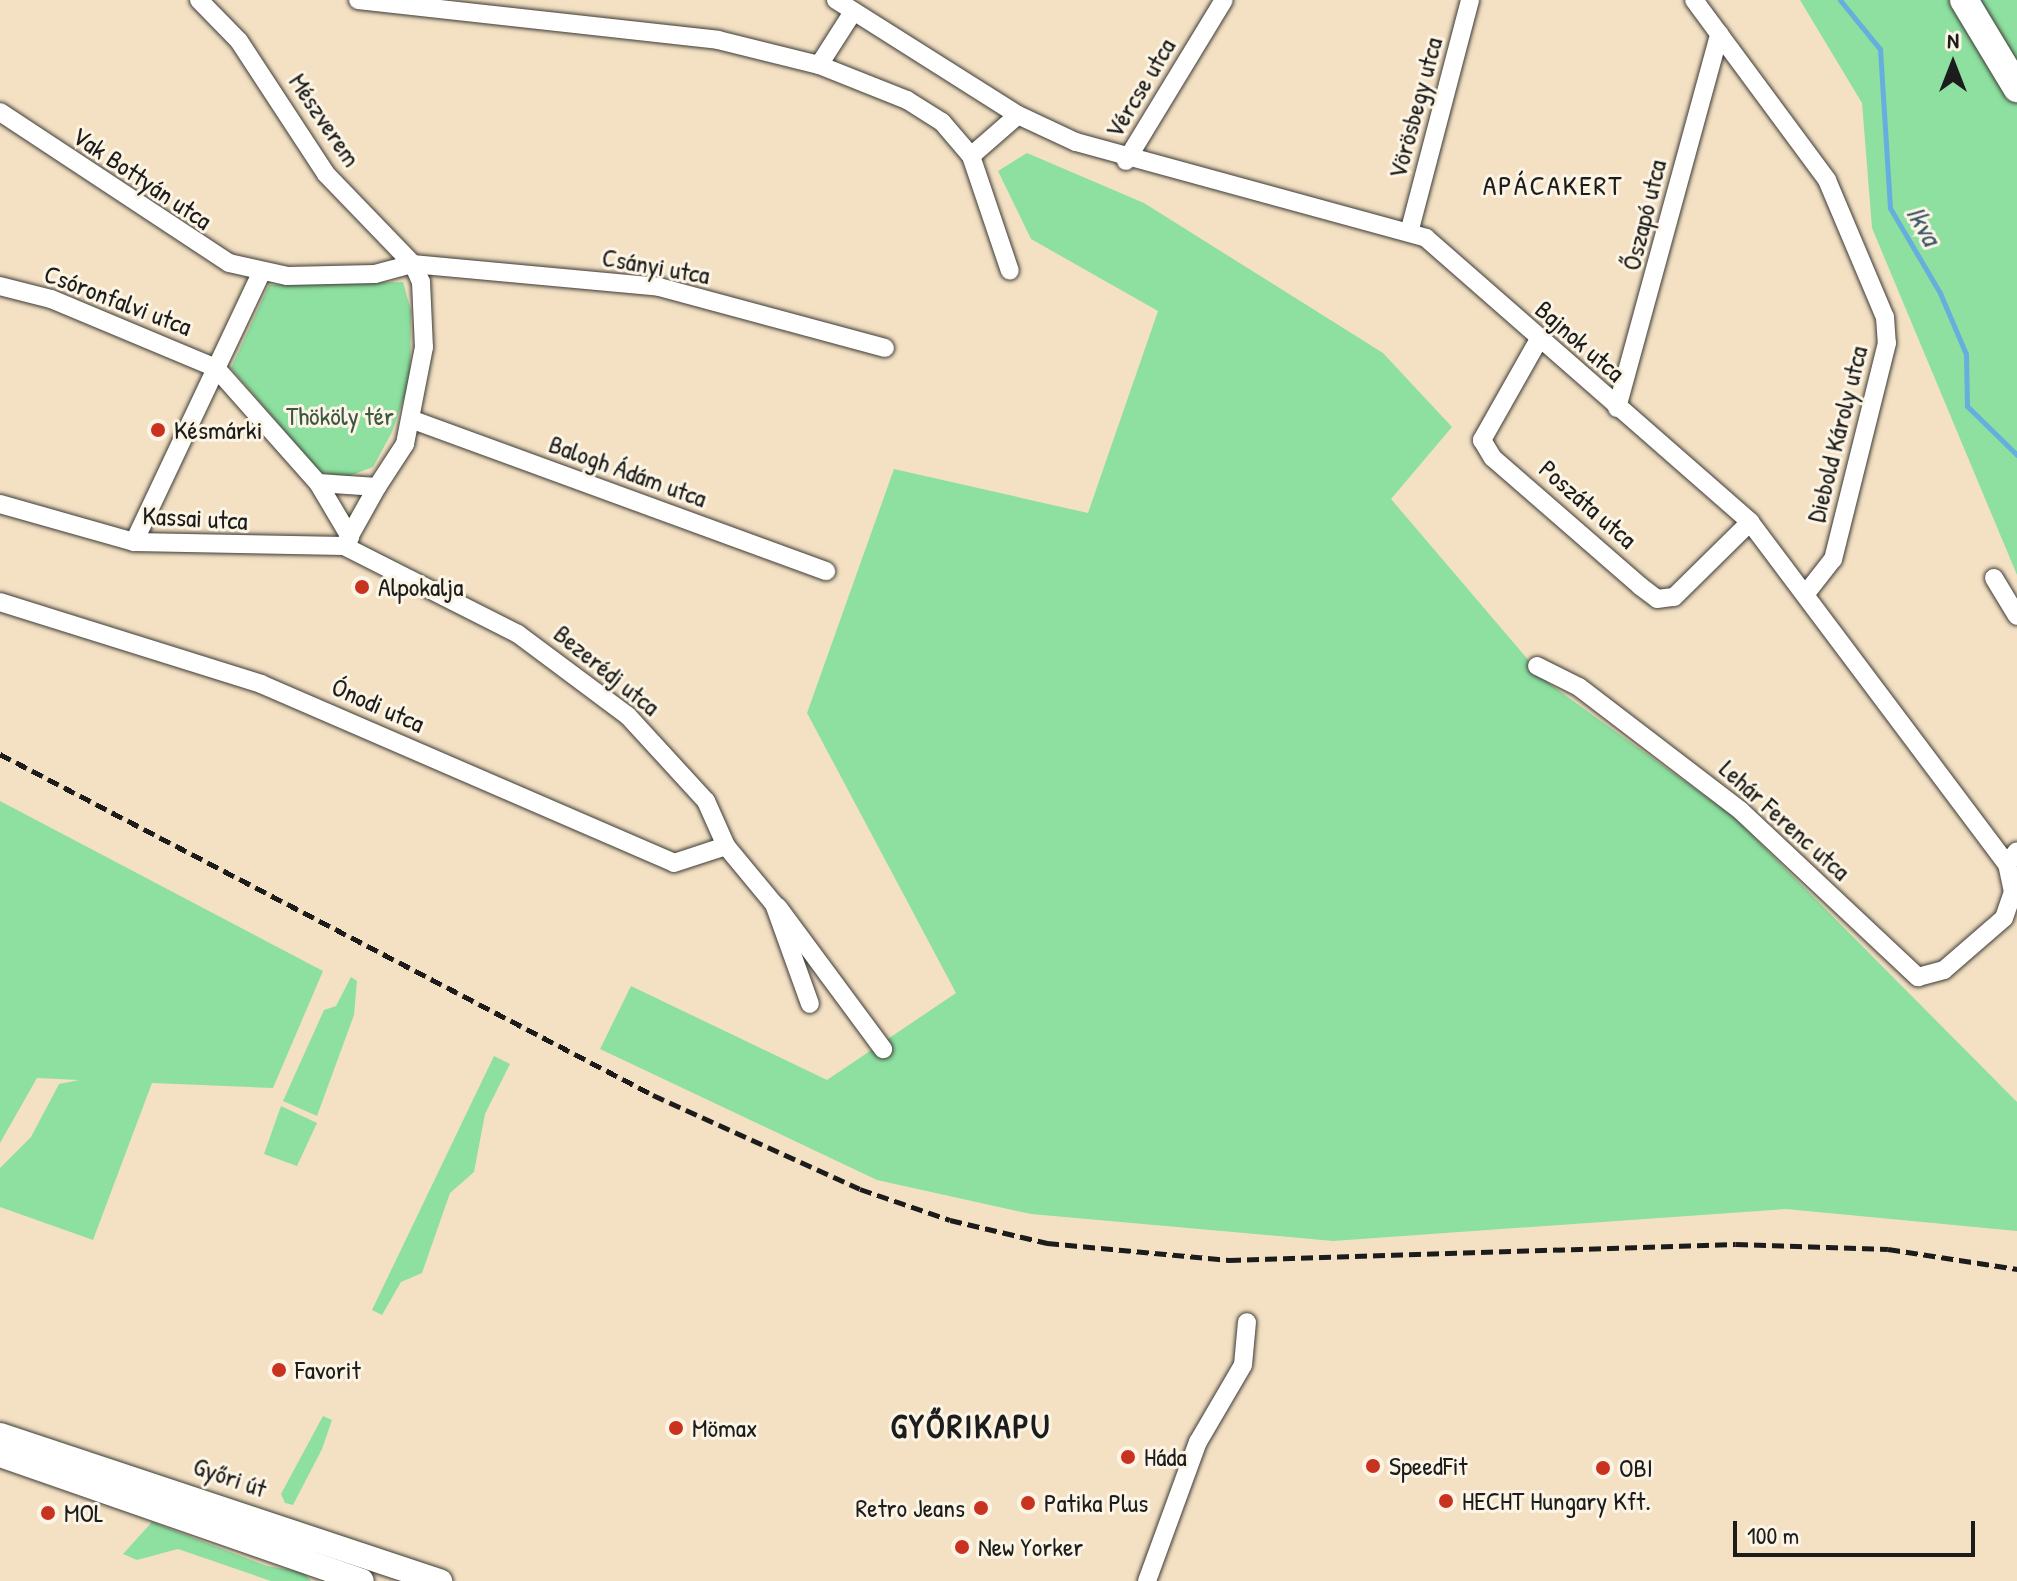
<!DOCTYPE html>
<html>
<head>
<meta charset="utf-8">
<style>
  body { margin:0 }
  #map { position:relative; width:2017px; height:1581px; overflow:hidden; background:#f4e1c4; font-family:"Patrick Hand",sans-serif }
  div>[style] { position:absolute }
  .green>* { inset:0; background:#8de0a0 }
  .stream>* { height:5px; margin:-2.5px; padding:0 2.5px; transform-origin:2.5px; border-radius:2.5px; background:#66aede }
  .roads { filter:drop-shadow(0 0 2px #3c3a35) drop-shadow(0 0 2px #3c3a35) }
  .street>* { height:18px; margin:-9px; padding:0 9px; transform-origin:9px; border-radius:9px; background:#fff }
  .secondary>* { height:24px; margin:-12px; padding:0 12px; transform-origin:12px; border-radius:12px; background:#fff }
  .primary>* { height:28px; margin:-14px; padding:0 14px; transform-origin:14px; border-radius:14px; background:#fff }
  .rail>* { height:5px; margin-top:-2.5px; transform-origin:0; background:repeating-linear-gradient(90deg,#1c1c1c 0 12px,transparent 0 18px) }
  .dots>* { width:22px; height:22px; translate:-50% -50%; box-sizing:border-box; border:4px solid #fcf5e5; border-radius:50% }
  span { translate:-50% -50%; white-space:nowrap; text-align:center; line-height:1.15; -webkit-text-stroke:6px #fcf5e5; paint-order:stroke }
  .street-label { font-size:26px; color:#1c1c1c }
  .park-label { font-size:26px; color:#3e5744 }
  .poi-label { font-size:26px; color:#1c1c1c }
  .left { translate:0 -50%; text-align:left }
  .right { translate:-100% -50%; text-align:right }
  .neighbourhood-label { font-size:28px; color:#1c1c1c; letter-spacing:2px }
  .water-label { font-size:28px; color:#3a566a; font-style:italic }
  .district-label { font-size:34px; color:#1c1c1c; font-weight:700; letter-spacing:2px }
  .north { position:absolute; left:1913px; top:24px; width:80px; height:80px; -webkit-text-stroke:6px #fcf5e5; paint-order:stroke; rotate:0deg; font-size:22px; font-weight:700; line-height:32px; text-align:center; color:#1c1c1c }
  .north::after { content:''; display:block; margin:auto; width:28px; height:36px; background:#1c1c1c; clip-path:polygon(50% 0,100% 100%,50% 72%,0 100%) }
  .scale { position:absolute; left:1733px; top:1521px; width:242px; height:36px; box-sizing:border-box; border:4px solid #1c1c1c; border-top:0; padding-left:10px; font-size:24px; line-height:28px; white-space:nowrap; color:#1c1c1c; -webkit-text-stroke:6px #fcf5e5; paint-order:stroke }
</style>
</head>
<body>
<div id="map">
  <div class="green">
    <i style="clip-path:polygon(1800px 0,2017px 0,2017px 575px,1872px 228px,1862px 103px)"></i>
    <i style="clip-path:polygon(1027px 153px,1144px 203px,1383px 353px,1452px 427px,1391px 499px,1547px 682px,1734px 817px,2017px 1102px,2017px 1231px,1786px 1209px,1333px 1241px,1031px 1214px,877px 1180px,600px 1049px,631px 986px,827px 1080px,956px 993px,807px 713px,894px 469px,1088px 513px,1158px 311px,1031px 239px,998px 171px)"></i>
    <i style="clip-path:polygon(403px 282px,411px 311px,410px 381px,392px 432px,373px 467px,346px 477px,320px 472px,231px 368px,269px 285px)"></i>
    <i style="clip-path:polygon(0 801px,323px 971px,273px 1088px,152px 1083px,93px 1240px,0 1207px,0 1168px,31px 1137px,59px 1084px,79px 1080px,37px 1078px,0 1143px)"></i>
    <i style="clip-path:polygon(351px 977px,357px 981px,354px 1015px,317px 1116px,283px 1101px,324px 1010px,336px 1006px)"></i>
    <i style="clip-path:polygon(494px 1056px,510px 1064px,485px 1114px,474px 1172px,450px 1193px,422px 1273px,401px 1282px,382px 1315px,372px 1310px)"></i>
    <i style="clip-path:polygon(281px 1106px,317px 1123px,297px 1166px,264px 1154px)"></i>
    <i style="clip-path:polygon(323px 1416px,332px 1420px,322px 1449px,293px 1505px,285px 1503px,281px 1494px)"></i>
    <i style="clip-path:polygon(152px 1522px,267px 1566px,303px 1572px,311px 1581px,271px 1581px,178px 1549px,137px 1560px,123px 1554px)"></i>
  </div>
  <div class="stream">
    <i style="left:1840px;top:0;width:63px;rotate:50.8deg"></i>
    <i style="left:1880px;top:49px;width:159px;rotate:86.4deg"></i>
    <i style="left:1890px;top:208px;width:99px;rotate:59.5deg"></i>
    <i style="left:1940px;top:293px;width:66px;rotate:66.9deg"></i>
    <i style="left:1966px;top:354px;width:52px;rotate:88.9deg"></i>
    <i style="left:1967px;top:406px;width:70px;rotate:44.4deg"></i>
  </div>
  <div class="roads">
    <div class="street">
      <i style="left:199px;top:0;width:57px;rotate:45.7deg"></i>
      <i style="left:239px;top:41px;width:159px;rotate:56.8deg"></i>
      <i style="left:326px;top:174px;width:125px;rotate:46deg"></i>
      <i style="left:413px;top:264px;width:247px;rotate:5.3deg"></i>
      <i style="left:659px;top:287px;width:234px;rotate:15.1deg"></i>
      <i style="left:358px;top:0;width:362px;rotate:6.3deg"></i>
      <i style="left:718px;top:40px;width:104px;rotate:13.9deg"></i>
      <i style="left:819px;top:65px;width:95px;rotate:21.7deg"></i>
      <i style="left:907px;top:100px;width:41px;rotate:32.2deg"></i>
      <i style="left:942px;top:122px;width:45px;rotate:49.5deg"></i>
      <i style="left:971px;top:156px;width:121px;rotate:71.3deg"></i>
      <i style="left:836px;top:0;width:215px;rotate:32.3deg"></i>
      <i style="left:1018px;top:115px;width:64px;rotate:25deg"></i>
      <i style="left:1076px;top:142px;width:363px;rotate:15.3deg"></i>
      <i style="left:1426px;top:238px;width:431px;rotate:41.2deg"></i>
      <i style="left:1750px;top:522px;width:428px;rotate:53.1deg"></i>
      <i style="left:2007px;top:864px;width:16px;rotate:-52deg"></i>
      <i style="left:1694px;top:0;width:224px;rotate:53.5deg"></i>
      <i style="left:1827px;top:180px;width:149px;rotate:67.1deg"></i>
      <i style="left:1885px;top:317px;width:26px;rotate:86deg"></i>
      <i style="left:1887px;top:343px;width:223px;rotate:104deg"></i>
      <i style="left:1833px;top:559px;width:41px;rotate:128deg"></i>
      <i style="left:819px;top:65px;width:59px;rotate:-57.4deg"></i>
      <i style="left:0;top:112px;width:274px;rotate:33.4deg"></i>
      <i style="left:229px;top:263px;width:59px;rotate:12.6deg"></i>
      <i style="left:287px;top:276px;width:88px;rotate:-1.3deg"></i>
      <i style="left:375px;top:274px;width:39px;rotate:-15deg"></i>
      <i style="left:413px;top:264px;width:20px;rotate:66deg"></i>
      <i style="left:421px;top:282px;width:65px;rotate:87.4deg"></i>
      <i style="left:424px;top:347px;width:99px;rotate:101.1deg"></i>
      <i style="left:405px;top:444px;width:51px;rotate:123.1deg"></i>
      <i style="left:377px;top:487px;width:59px;rotate:-176.1deg"></i>
      <i style="left:318px;top:483px;width:154px;rotate:-131.6deg"></i>
      <i style="left:216px;top:368px;width:179px;rotate:-157.3deg"></i>
      <i style="left:51px;top:299px;width:53px;rotate:-165.7deg"></i>
      <i style="left:971px;top:156px;width:62px;rotate:-41.1deg"></i>
      <i style="left:1126px;top:161px;width:188px;rotate:-58.7deg"></i>
      <i style="left:1410px;top:229px;width:237px;rotate:-75.3deg"></i>
      <i style="left:1538px;top:341px;width:114px;rotate:119.5deg"></i>
      <i style="left:1482px;top:440px;width:21px;rotate:59deg"></i>
      <i style="left:1493px;top:458px;width:195px;rotate:41deg"></i>
      <i style="left:1640px;top:586px;width:21px;rotate:37deg"></i>
      <i style="left:1657px;top:599px;width:17px;rotate:-7deg"></i>
      <i style="left:1674px;top:597px;width:107px;rotate:-44.6deg"></i>
      <i style="left:1617px;top:408px;width:388px;rotate:-74.7deg"></i>
      <i style="left:413px;top:420px;width:440px;rotate:20.1deg"></i>
      <i style="left:318px;top:483px;width:63px;rotate:59.3deg"></i>
      <i style="left:0;top:504px;width:139px;rotate:15.8deg"></i>
      <i style="left:134px;top:542px;width:210px;rotate:1.1deg"></i>
      <i style="left:134px;top:542px;width:297px;rotate:-64.7deg"></i>
      <i style="left:344px;top:546px;width:195px;rotate:26.8deg"></i>
      <i style="left:518px;top:634px;width:137px;rotate:36.7deg"></i>
      <i style="left:628px;top:716px;width:115px;rotate:47.5deg"></i>
      <i style="left:706px;top:801px;width:49px;rotate:66deg"></i>
      <i style="left:726px;top:846px;width:75px;rotate:50.4deg"></i>
      <i style="left:774px;top:904px;width:106px;rotate:70.2deg"></i>
      <i style="left:344px;top:546px;width:68px;rotate:-60.8deg"></i>
      <i style="left:1994px;top:578px;width:44px;rotate:58.8deg"></i>
      <i style="left:0;top:602px;width:274px;rotate:17.4deg"></i>
      <i style="left:261px;top:684px;width:450px;rotate:23.4deg"></i>
      <i style="left:674px;top:863px;width:55px;rotate:-18.1deg"></i>
      <i style="left:1537px;top:666px;width:47px;rotate:26.6deg"></i>
      <i style="left:1579px;top:687px;width:204px;rotate:37.4deg"></i>
      <i style="left:1741px;top:811px;width:243px;rotate:43.2deg"></i>
      <i style="left:1918px;top:977px;width:27px;rotate:-15deg"></i>
      <i style="left:1944px;top:970px;width:79px;rotate:-40.9deg"></i>
      <i style="left:2004px;top:918px;width:28px;rotate:-71deg"></i>
      <i style="left:2013px;top:892px;width:29px;rotate:-102deg"></i>
      <i style="left:778px;top:907px;width:177px;rotate:53.5deg"></i>
      <i style="left:1147px;top:1581px;width:148px;rotate:-69.9deg"></i>
      <i style="left:1198px;top:1442px;width:89px;rotate:-59.7deg"></i>
      <i style="left:1243px;top:1365px;width:43px;rotate:-84.7deg"></i>
    </div>
    <div class="secondary">
      <i style="left:0;top:1435px;width:464px;rotate:18.4deg"></i>
      <i style="left:0;top:1455px;width:383px;rotate:19.2deg"></i>
    </div>
    <div class="primary">
      <i style="left:1964px;top:0;width:103px;rotate:58.9deg"></i>
    </div>
  </div>
  <div class="rail">
    <i style="left:0;top:754px;width:737px;rotate:27.57deg"></i>
    <i style="left:653px;top:1095px;width:227px;rotate:24.4deg"></i>
    <i style="left:860px;top:1189px;width:95px;rotate:19deg"></i>
    <i style="left:950px;top:1220px;width:100px;rotate:13.3deg"></i>
    <i style="left:1047px;top:1243px;width:183px;rotate:5.3deg"></i>
    <i style="left:1229px;top:1260px;width:507px;rotate:-1.81deg"></i>
    <i style="left:1736px;top:1244px;width:152px;rotate:1.9deg"></i>
    <i style="left:1888px;top:1249px;width:131px;rotate:8.8deg"></i>
  </div>
  <div class="dots">
    <i style="left:158px;top:430px;background:#c8321e"></i>
    <i style="left:362px;top:587px;background:#c8321e"></i>
    <i style="left:279px;top:1370px;background:#c8321e"></i>
    <i style="left:676px;top:1428px;background:#c8321e"></i>
    <i style="left:1128px;top:1457px;background:#c8321e"></i>
    <i style="left:1373px;top:1466px;background:#c8321e"></i>
    <i style="left:1603px;top:1468px;background:#c8321e"></i>
    <i style="left:1446px;top:1501px;background:#c8321e"></i>
    <i style="left:1028px;top:1503px;background:#c8321e"></i>
    <i style="left:981px;top:1508px;background:#c8321e"></i>
    <i style="left:48px;top:1513px;background:#c8321e"></i>
    <i style="left:962px;top:1547px;background:#c8321e"></i>
  </div>
  <div class="street-label">
    <span style="left:1140px;top:88px;rotate:-59deg">Vércse utca</span>
    <span style="left:1415px;top:108px;rotate:-75deg">Vörösbegy utca</span>
    <span style="left:325px;top:120px;rotate:56deg">Mészverem</span>
    <span style="left:142px;top:178px;rotate:34deg">Vak Bottyán utca</span>
    <span style="left:1644px;top:215px;rotate:-76deg">Őszapó utca</span>
    <span style="left:656px;top:266px;rotate:10deg">Csányi utca</span>
    <span style="left:118px;top:300px;rotate:21deg">Csóronfalvi utca</span>
    <span style="left:1580px;top:341px;rotate:41deg">Bajnok utca</span>
    <span style="left:1837px;top:434px;rotate:-76deg">Diebold Károly utca</span>
    <span style="left:628px;top:471px;rotate:20deg">Balogh Ádám utca</span>
    <span style="left:1588px;top:504px;rotate:41deg">Poszáta utca</span>
    <span style="left:195px;top:518px;rotate:3deg">Kassai utca</span>
    <span style="left:607px;top:670px;rotate:39deg">Bezerédj utca</span>
    <span style="left:378px;top:705px;rotate:24deg">Ónodi utca</span>
    <span style="left:1785px;top:820px;rotate:42deg">Lehár Ferenc utca</span>
    <span style="left:230px;top:1477px;rotate:19deg">Győri út</span>
  </div>
  <div class="park-label">
    <span style="left:340px;top:416px">Thököly tér</span>
  </div>
  <div class="poi-label">
    <span class="left" style="left:174px;top:430px">Késmárki</span>
    <span class="left" style="left:378px;top:587px">Alpokalja</span>
    <span class="left" style="left:295px;top:1370px">Favorit</span>
    <span class="left" style="left:692px;top:1428px">Mömax</span>
    <span class="left" style="left:1144px;top:1457px">Háda</span>
    <span class="left" style="left:1389px;top:1466px">SpeedFit</span>
    <span class="left" style="left:1619px;top:1468px">OBI</span>
    <span class="left" style="left:1462px;top:1501px">HECHT Hungary Kft.</span>
    <span class="left" style="left:1044px;top:1503px">Patika Plus</span>
    <span class="right" style="left:965px;top:1508px">Retro Jeans</span>
    <span class="left" style="left:64px;top:1513px">MOL</span>
    <span class="left" style="left:978px;top:1547px">New Yorker</span>
  </div>
  <div class="neighbourhood-label">
    <span style="left:1553px;top:185px">APÁCAKERT</span>
  </div>
  <div class="water-label">
    <span style="left:1924px;top:225px;rotate:60deg">Ikva</span>
  </div>
  <div class="district-label">
    <span style="left:971px;top:1427px">GYŐRIKAPU</span>
  </div>
  <div class="north">N</div>
  <div class="scale">100 m</div>
</div>
</body>
</html>
